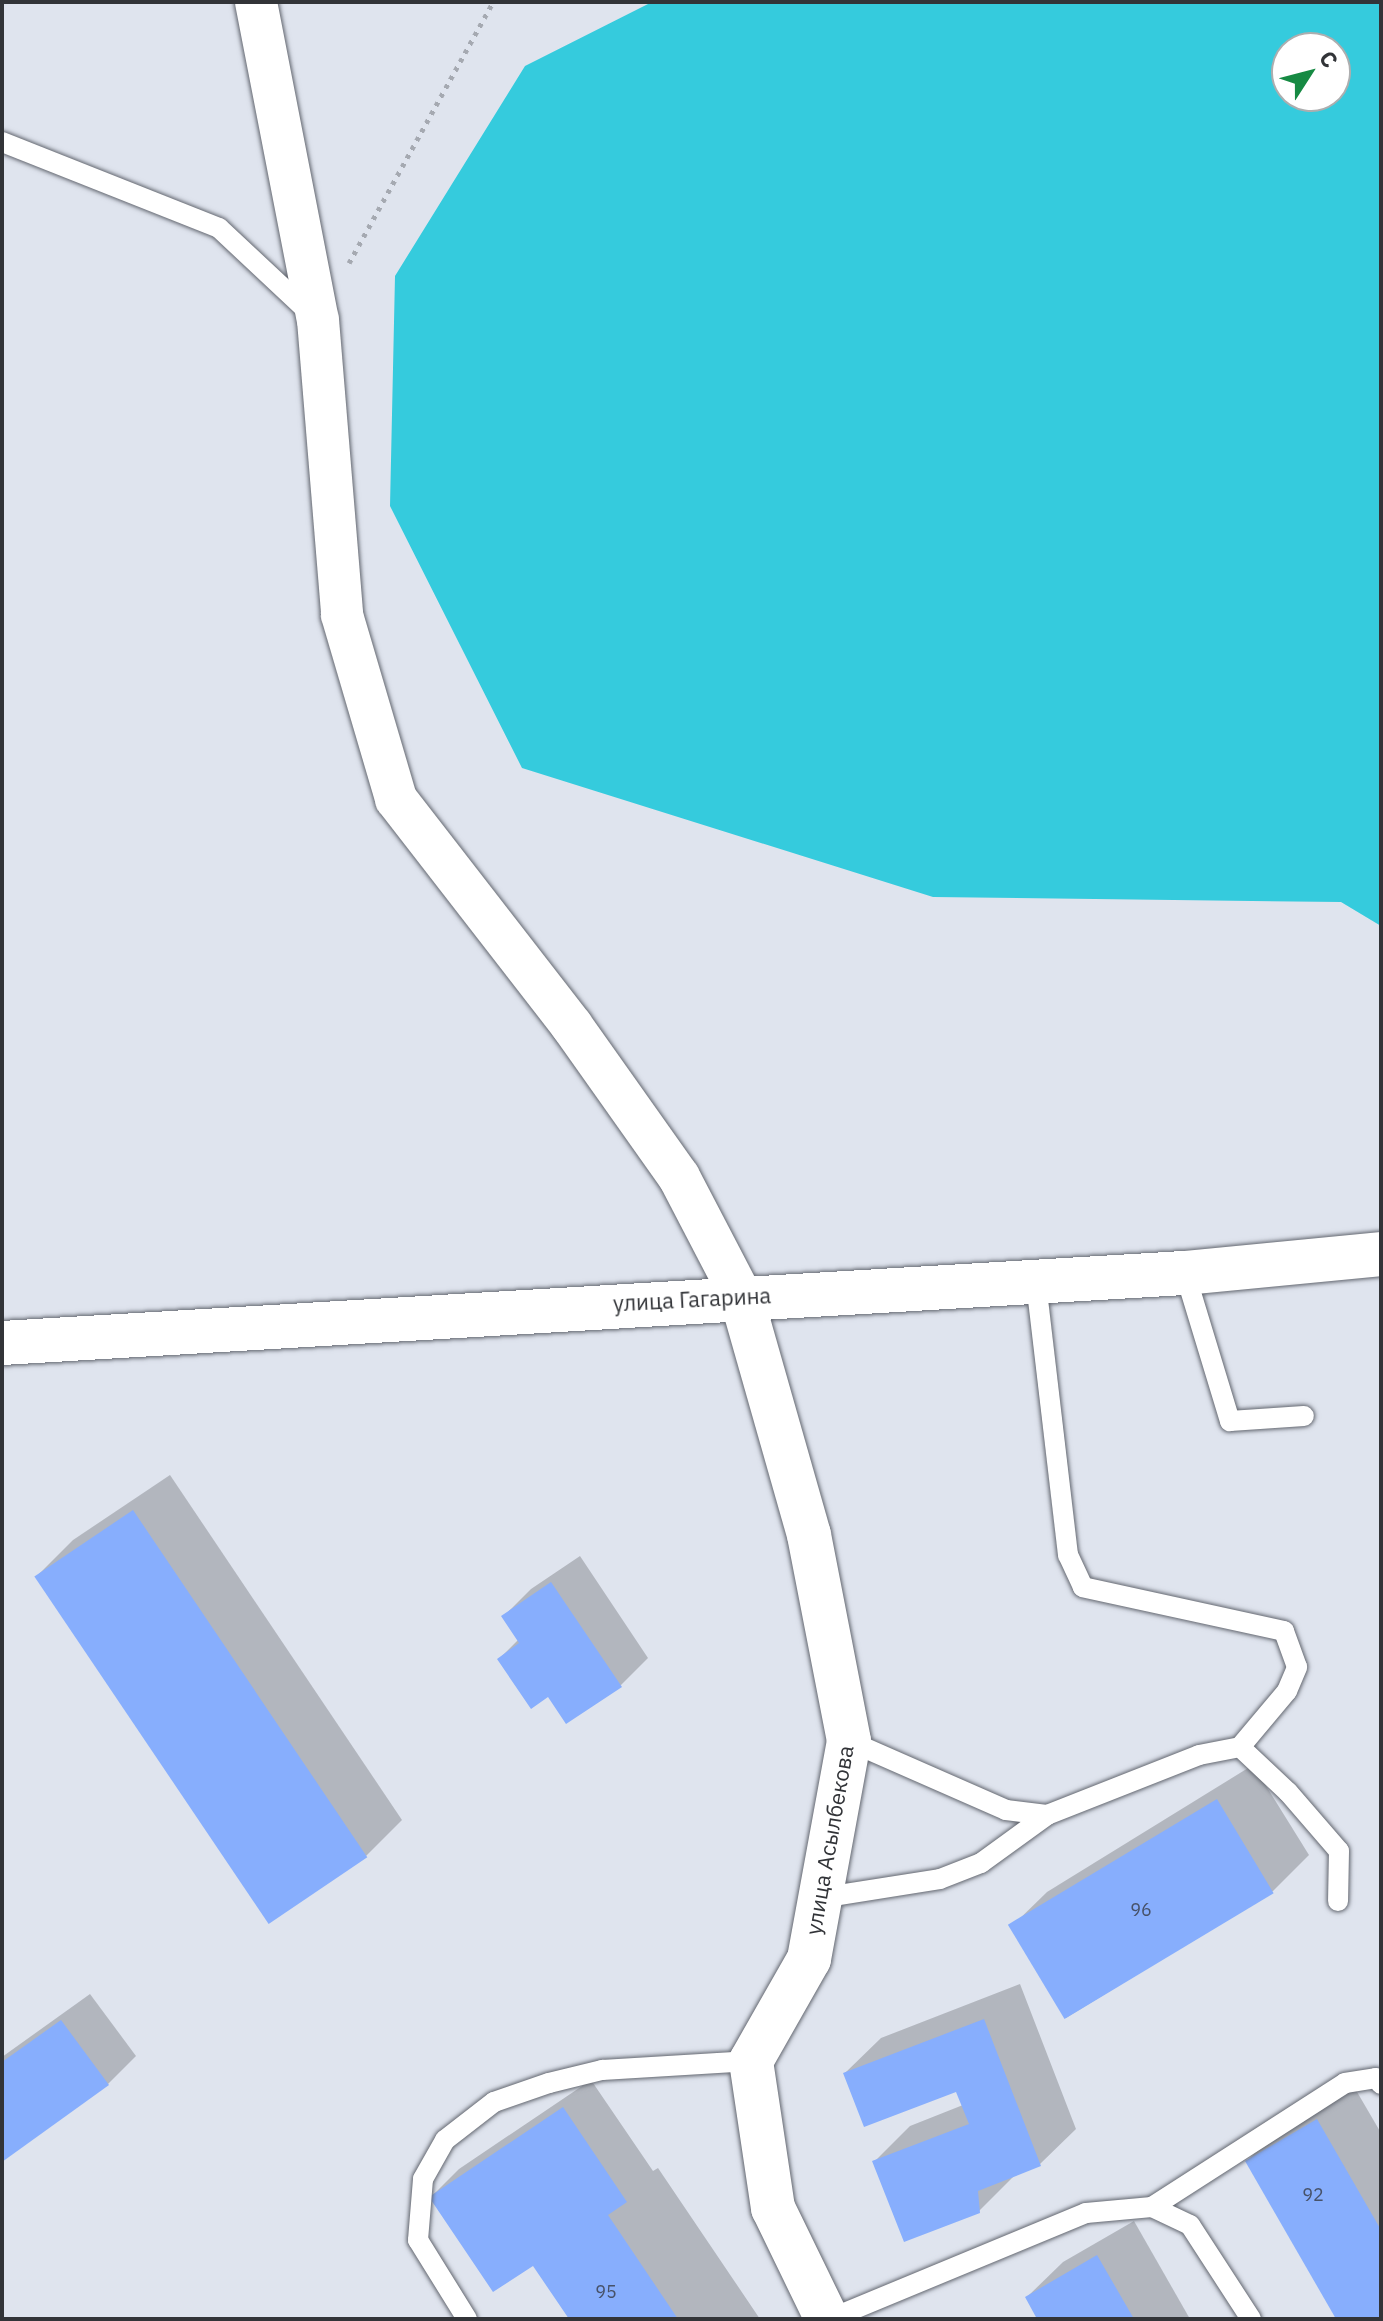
<!DOCTYPE html>
<html>
<head>
<meta charset="utf-8">
<style>
  body { margin:0 }
  #map { position:relative; width:1383px; height:2321px; overflow:hidden; background:#dfe4ee; font-family:"IBM Plex Sans",sans-serif }
  div>[style] { position:absolute }
  .water>* { inset:0; background:#35cbdd }
  .shadow>* { inset:0; background:#0003 }
  .building>* { inset:0; background:#87aefd; transform-origin:0 0 }
  .path>* { height:5px; margin-top:-2.5px; transform-origin:0; background:repeating-linear-gradient(90deg,#a5a9b1 0 4px,transparent 0 10px) }
  .roads { filter:drop-shadow(0 0 2px #636770) drop-shadow(0 0 2px #636770) }
  .lane>* { height:20px; margin:-10px; padding:0 10px; transform-origin:10px; border-radius:10px; background:#fff }
  .street>* { height:42px; margin:-21px; padding:0 21px; transform-origin:21px; border-radius:21px; background:#fff }
  .secondary>* { height:44px; margin:-22px; padding:0 22px; transform-origin:22px; border-radius:22px; background:#fff }
  span { translate:-50% -50%; white-space:nowrap; text-align:center; line-height:1.15; -webkit-text-stroke:6px #fff; paint-order:stroke }
  .number-label { font-size:18px; color:#475269 }
  .number-label span { -webkit-text-stroke-width:0 }
  .street-label { font-size:22px; color:#323438 }
  .frame { position:absolute; inset:0; border:4px solid #323438; pointer-events:none }
  .north { position:absolute; left:1271px; top:32px; width:80px; height:80px; box-sizing:border-box; background:#fff; border:2px solid #adaeaf; border-radius:50%; rotate:54deg; font-size:22px; font-weight:700; line-height:32px; text-align:center; color:#323438 }
  .north::after { content:''; display:block; margin:auto; width:28px; height:36px; background:#168a43; clip-path:polygon(50% 0,100% 100%,50% 72%,0 100%) }
</style>
</head>
<body>
<div id="map">
  <div class="water">
    <i style="clip-path:polygon(evenodd,652px 2px,1381px 2px,1381px 926px,1341px 902px,933px 897px,522px 768px,390px 506px,395px 276px,525px 66px,652px 2px,1287px 48px,1335px 48px,1335px 96px,1287px 96px,1287px 48px)"></i>
  </div>
  <div class="shadow">
    <i style="clip-path:polygon(170px 1475px,402px 1820px,366px 1856px,37px 1576px,73px 1540px)"></i>
    <i style="clip-path:polygon(580px 1556px,648px 1658px,620px 1686px,548px 1694px,499px 1659px,519px 1639px,503px 1617px,531px 1589px)"></i>
    <i style="clip-path:polygon(1253px 1765px,1309px 1855px,1273px 1891px,1066px 2018px,1011px 1927px,1047px 1892px)"></i>
    <i style="clip-path:polygon(1020px 1984px,1076px 2129px,1040px 2164px,1015px 2175px,979px 2211px,874px 2162px,910px 2126px,963px 2105px,957px 2089px,845px 2073px,881px 2038px)"></i>
    <i style="clip-path:polygon(90px 1994px,136px 2056px,108px 2084px,2px 2160px,2px 2057px)"></i>
    <i style="clip-path:polygon(591px 2080px,653px 2171px,658px 2168px,760px 2319px,572px 2319px,536px 2266px,431px 2197px,459px 2169px)"></i>
    <i style="clip-path:polygon(1353px 2085px,1381px 2133px,1381px 2319px,1338px 2319px,1247px 2161px,1283px 2125px)"></i>
    <i style="clip-path:polygon(1134px 2221px,1190px 2319px,1040px 2319px,1027px 2297px,1063px 2262px)"></i>
  </div>
  <div class="building">
    <i style="left:133px;top:1510px;width:419px;height:119px;rotate:56deg"></i>
    <i style="clip-path:polygon(551px 1582px,622px 1687px,566px 1724px,548px 1697px,531px 1709px,497px 1659px,519px 1643px,501px 1616px)"></i>
    <i style="left:1217px;top:1799px;width:110px;height:244px;rotate:59deg"></i>
    <i style="clip-path:polygon(984px 2019px,1041px 2166px,978px 2191px,980px 2213px,904px 2242px,872px 2161px,969px 2124px,956px 2092px,864px 2127px,843px 2073px)"></i>
    <i style="clip-path:polygon(61px 2020px,109px 2085px,2px 2162px,2px 2062px)"></i>
    <i style="clip-path:polygon(563px 2107px,627px 2202px,608px 2215px,678px 2319px,569px 2319px,533px 2266px,493px 2292px,429px 2197px)"></i>
    <i style="clip-path:polygon(1317px 2119px,1381px 2230px,1381px 2319px,1336px 2319px,1245px 2161px)"></i>
    <i style="clip-path:polygon(1097px 2255px,1134px 2319px,1037px 2319px,1025px 2297px)"></i>
  </div>
  <div class="path">
    <i style="left:349px;top:263px;width:298px;rotate:-61.1deg"></i>
  </div>
  <div class="roads">
    <div class="lane">
      <i style="left:2px;top:142px;width:233px;rotate:21.6deg"></i>
      <i style="left:219px;top:228px;width:126px;rotate:43.1deg"></i>
      <i style="left:1185px;top:1273px;width:155px;rotate:73.1deg"></i>
      <i style="left:1230px;top:1421px;width:74px;rotate:-3.9deg"></i>
      <i style="left:849px;top:1741px;width:171px;rotate:23.7deg"></i>
      <i style="left:1006px;top:1810px;width:41px;rotate:7deg"></i>
      <i style="left:1047px;top:1815px;width:163px;rotate:-21.5deg"></i>
      <i style="left:1199px;top:1755px;width:42px;rotate:-11deg"></i>
      <i style="left:1240px;top:1747px;width:73px;rotate:-50deg"></i>
      <i style="left:1287px;top:1691px;width:26px;rotate:-67deg"></i>
      <i style="left:1297px;top:1667px;width:38px;rotate:-110deg"></i>
      <i style="left:1284px;top:1631px;width:206px;rotate:-167.7deg"></i>
      <i style="left:1083px;top:1587px;width:35px;rotate:-115deg"></i>
      <i style="left:1068px;top:1555px;width:276px;rotate:-96.7deg"></i>
      <i style="left:1240px;top:1747px;width:66px;rotate:43.2deg"></i>
      <i style="left:1288px;top:1792px;width:78px;rotate:49.2deg"></i>
      <i style="left:1339px;top:1851px;width:50px;rotate:91.1deg"></i>
      <i style="left:820px;top:1898px;width:121px;rotate:-9deg"></i>
      <i style="left:940px;top:1879px;width:44px;rotate:-21.3deg"></i>
      <i style="left:981px;top:1863px;width:82px;rotate:-36deg"></i>
      <i style="left:1152px;top:2207px;width:229px;rotate:-32.7deg"></i>
      <i style="left:1345px;top:2083px;width:31px;rotate:-9deg"></i>
      <i style="left:1376px;top:2078px;width:8px;rotate:50deg"></i>
      <i style="left:467px;top:2319px;width:93px;rotate:-121.8deg"></i>
      <i style="left:418px;top:2240px;width:61px;rotate:-85.3deg"></i>
      <i style="left:423px;top:2179px;width:45px;rotate:-60.6deg"></i>
      <i style="left:445px;top:2140px;width:62px;rotate:-37.8deg"></i>
      <i style="left:494px;top:2102px;width:58px;rotate:-19.1deg"></i>
      <i style="left:549px;top:2083px;width:55px;rotate:-13.8deg"></i>
      <i style="left:602px;top:2070px;width:149px;rotate:-3.5deg"></i>
      <i style="left:830px;top:2319px;width:277px;rotate:-22.5deg"></i>
      <i style="left:1086px;top:2213px;width:66px;rotate:-5.2deg"></i>
      <i style="left:1152px;top:2207px;width:42px;rotate:25.3deg"></i>
      <i style="left:1190px;top:2225px;width:112px;rotate:57deg"></i>
    </div>
    <div class="street">
      <i style="left:256px;top:2px;width:324px;rotate:79deg"></i>
      <i style="left:318px;top:320px;width:296px;rotate:85.3deg"></i>
      <i style="left:342px;top:615px;width:192px;rotate:73.6deg"></i>
      <i style="left:396px;top:799px;width:287px;rotate:52.2deg"></i>
      <i style="left:572px;top:1026px;width:185px;rotate:54.7deg"></i>
      <i style="left:679px;top:1177px;width:134px;rotate:62.5deg"></i>
    </div>
    <div class="secondary">
      <i style="left:741px;top:1296px;width:248px;rotate:74.1deg"></i>
      <i style="left:809px;top:1535px;width:210px;rotate:79deg"></i>
      <i style="left:849px;top:1741px;width:222px;rotate:100.4deg"></i>
      <i style="left:809px;top:1959px;width:117px;rotate:119.6deg"></i>
      <i style="left:751px;top:2061px;width:149px;rotate:81.5deg"></i>
      <i style="left:773px;top:2208px;width:123px;rotate:64.1deg"></i>
      <i style="left:2px;top:1343px;width:1185px;rotate:-3.39deg"></i>
      <i style="left:1185px;top:1273px;width:197px;rotate:-5.5deg"></i>
    </div>
  </div>
  <div class="number-label">
    <span style="left:1141px;top:1910px">96</span>
    <span style="left:1313px;top:2195px">92</span>
    <span style="left:606px;top:2292px">95</span>
  </div>
  <div class="street-label">
    <span style="left:692px;top:1299px;rotate:-3deg">улица Гагарина</span>
    <span style="left:829px;top:1840px;rotate:-80deg">улица Асылбекова</span>
  </div>
  <div class="frame"></div>
  <div class="north">С</div>
</div>
</body>
</html>
